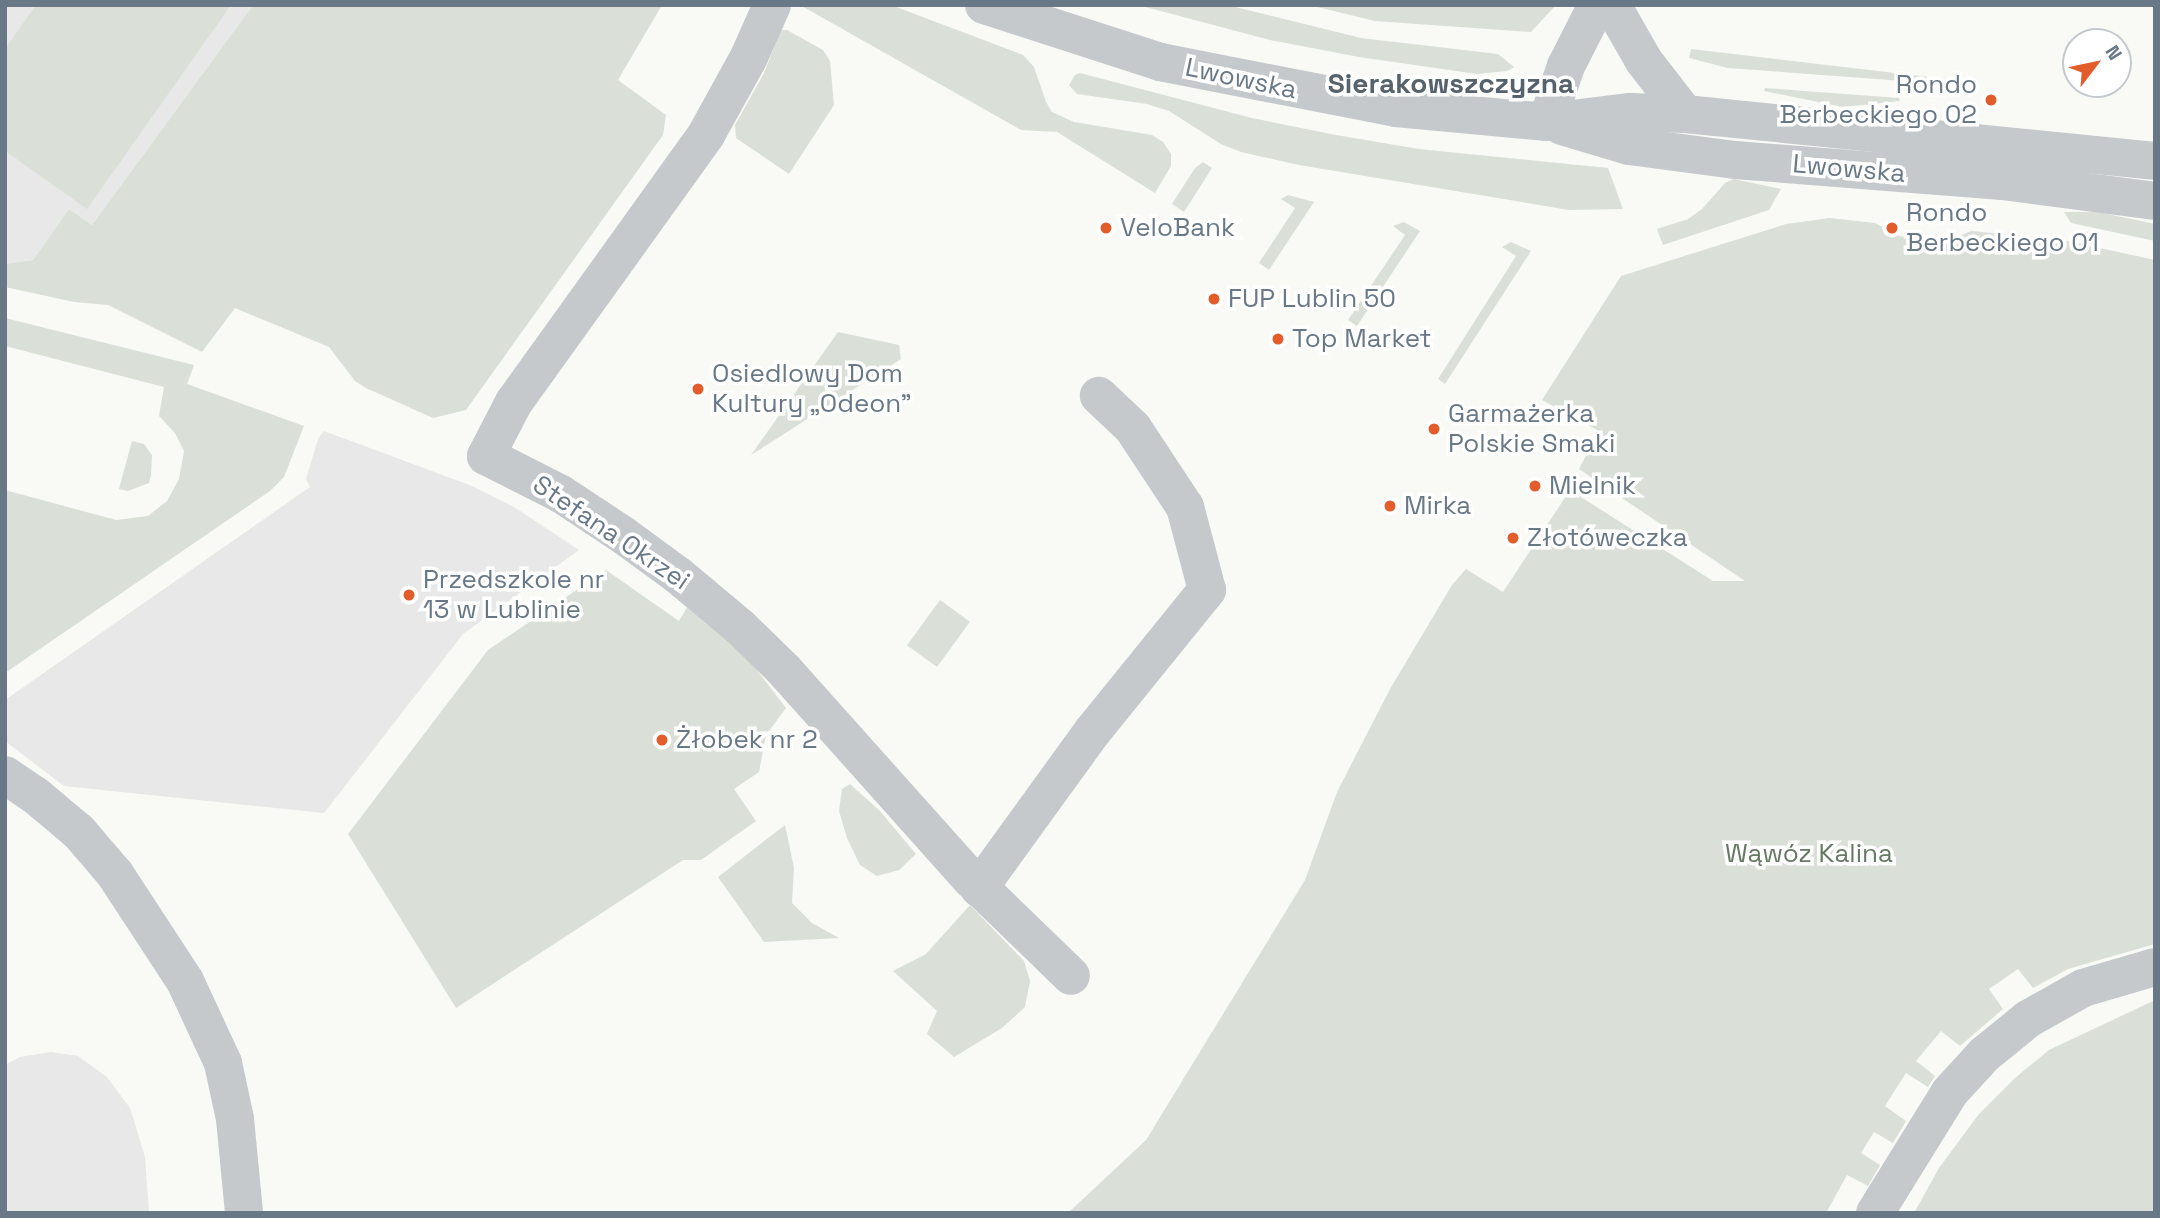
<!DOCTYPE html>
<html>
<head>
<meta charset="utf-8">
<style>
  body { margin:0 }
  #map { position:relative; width:2160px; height:1218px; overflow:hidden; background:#f9f9f6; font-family:"Space Grotesk",sans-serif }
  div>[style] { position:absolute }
  .built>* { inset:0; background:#e7e8e7 }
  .green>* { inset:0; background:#dae0d7; transform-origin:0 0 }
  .minor>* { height:38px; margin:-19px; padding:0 19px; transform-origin:19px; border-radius:19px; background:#c5c9cc }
  .dots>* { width:19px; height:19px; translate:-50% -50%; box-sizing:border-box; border:4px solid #fff; border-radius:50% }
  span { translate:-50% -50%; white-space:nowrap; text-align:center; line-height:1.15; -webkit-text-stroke:7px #fff; paint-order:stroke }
  .street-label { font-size:26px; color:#687887 }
  .poi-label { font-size:26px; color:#687887 }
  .right { translate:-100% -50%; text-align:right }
  .left { translate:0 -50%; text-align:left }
  .park-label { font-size:26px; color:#667963 }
  .neighbourhood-label { font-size:28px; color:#56626c; font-weight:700 }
  .frame { position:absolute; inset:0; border:7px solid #687887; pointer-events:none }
  .north { position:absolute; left:2062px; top:28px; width:70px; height:70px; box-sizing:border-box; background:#fff; border:2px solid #c3c9cf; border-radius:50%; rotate:58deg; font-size:19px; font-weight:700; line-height:28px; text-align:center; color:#687887 }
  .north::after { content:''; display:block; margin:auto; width:24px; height:32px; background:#e35c2c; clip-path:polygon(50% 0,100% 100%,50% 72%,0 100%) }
</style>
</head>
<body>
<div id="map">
  <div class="built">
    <i style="clip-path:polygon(5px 5px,253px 5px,92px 225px,69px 209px,33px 260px,5px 264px)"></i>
    <i style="clip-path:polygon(324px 431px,472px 486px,514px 507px,579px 550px,463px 634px,324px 813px,64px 786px,5px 741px,5px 700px,310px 487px,306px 479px,318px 439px)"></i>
    <i style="clip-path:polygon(51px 1052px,78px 1056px,107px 1077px,130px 1108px,145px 1157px,149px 1213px,5px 1213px,5px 1065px,20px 1057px)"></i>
  </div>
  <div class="green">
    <i style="clip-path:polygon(36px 5px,231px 5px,87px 209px,5px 151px,5px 49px)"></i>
    <i style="clip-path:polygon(253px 5px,662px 5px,618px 80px,666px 115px,663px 135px,466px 410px,433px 418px,366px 388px,355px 381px,329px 347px,235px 308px,202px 352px,108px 305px,74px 302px,5px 287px,5px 264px,33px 260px,69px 209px,92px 225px)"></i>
    <i style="clip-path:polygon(800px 5px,891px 5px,1023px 55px,1034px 67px,1046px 102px,1052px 112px,1074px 122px,1152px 135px,1163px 142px,1171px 154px,1171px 166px,1155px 193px,1057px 132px,1021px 130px)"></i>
    <i style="clip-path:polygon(1138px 5px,1227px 5px,1361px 38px,1498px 54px,1514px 67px,1507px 71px,1477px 74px,1359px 57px,1270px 40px)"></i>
    <i style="clip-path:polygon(1309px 5px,1556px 5px,1531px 32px,1375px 21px)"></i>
    <i style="clip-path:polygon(781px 30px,787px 30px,823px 50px,830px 61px,834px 105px,789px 174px,736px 138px,735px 125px,764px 73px)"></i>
    <i style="clip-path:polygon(1691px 49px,1929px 77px,1930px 83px,1728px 68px,1689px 58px)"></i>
    <i style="clip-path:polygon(1080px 73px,1252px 118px,1336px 135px,1419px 149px,1608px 168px,1623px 209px,1569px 210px,1299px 165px,1241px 152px,1221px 144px,1169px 111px,1147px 104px,1077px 94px,1069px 85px,1075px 75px)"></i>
    <i style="clip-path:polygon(1765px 88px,1899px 98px,1900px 101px,1843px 107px,1764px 91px)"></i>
    <i style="clip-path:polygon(1203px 162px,1212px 168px,1184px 212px,1172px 204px,1195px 168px)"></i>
    <i style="clip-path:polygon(1734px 179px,1781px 189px,1769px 210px,1663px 245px,1657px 229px,1688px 219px,1702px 209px,1725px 183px)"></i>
    <i style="clip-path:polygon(1288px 195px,1314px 202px,1269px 270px,1259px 263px,1295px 208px,1281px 199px)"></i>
    <i style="clip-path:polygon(2064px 212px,2098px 212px,2155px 224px,2155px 241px,2071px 223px)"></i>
    <i style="clip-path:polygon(1829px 218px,1875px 223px,1899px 236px,1945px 242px,1971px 231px,2058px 239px,2155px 260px,2155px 944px,2068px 969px,2033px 988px,2018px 969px,1989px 989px,2003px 1009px,1960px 1046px,1941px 1031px,1916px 1061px,1935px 1076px,1928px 1087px,1906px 1073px,1885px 1106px,1906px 1121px,1893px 1143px,1874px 1132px,1861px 1153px,1880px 1165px,1868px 1186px,1847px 1175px,1826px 1213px,1068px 1213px,1146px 1140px,1305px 880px,1337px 792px,1390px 689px,1452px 585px,1466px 569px,1503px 592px,1570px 490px,1713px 581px,1745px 581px,1579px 469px,1599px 431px,1542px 400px,1621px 276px,1786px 224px)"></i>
    <i style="clip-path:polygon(1404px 222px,1420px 231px,1357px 326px,1348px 320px,1405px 235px,1393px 226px)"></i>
    <i style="clip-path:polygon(1511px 242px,1531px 251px,1445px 384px,1438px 379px,1516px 256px,1502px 247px)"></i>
    <i style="clip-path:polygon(5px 318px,194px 365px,187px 384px,304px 426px,284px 477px,270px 491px,5px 673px,5px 490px,116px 520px,148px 516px,167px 501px,179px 479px,184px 451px,175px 433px,159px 416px,164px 387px,5px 346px)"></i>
    <i style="clip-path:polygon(838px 332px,899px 345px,901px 359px,751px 455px)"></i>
    <i style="clip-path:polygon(132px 441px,144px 444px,152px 455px,151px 475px,149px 483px,128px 491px,119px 489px)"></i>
    <i style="clip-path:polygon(606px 570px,679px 621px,689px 604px,736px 643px,786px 708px,766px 735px,759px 772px,734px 789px,756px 821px,701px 860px,683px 860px,456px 1008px,348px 834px,488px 650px)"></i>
    <i style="left:940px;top:600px;width:37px;height:56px;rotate:36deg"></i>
    <i style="clip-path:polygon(850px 784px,880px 811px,916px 854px,899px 870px,877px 876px,860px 865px,847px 838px,839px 811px,842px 789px)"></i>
    <i style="clip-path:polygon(785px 825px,794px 868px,792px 903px,812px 923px,839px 938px,764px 942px,718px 877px)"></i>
    <i style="clip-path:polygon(970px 905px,1024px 961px,1030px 981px,1025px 1007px,1002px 1028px,954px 1057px,927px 1034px,937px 1011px,893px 971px,926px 954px)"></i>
    <i style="clip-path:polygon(2155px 1000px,2155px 1213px,1914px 1213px,1939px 1168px,1979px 1114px,2015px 1078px,2049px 1050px)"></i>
  </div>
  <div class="minor">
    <i style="left:772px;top:5px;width:57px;rotate:113.9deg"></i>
    <i style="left:749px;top:57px;width:89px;rotate:118.9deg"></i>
    <i style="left:706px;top:135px;width:329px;rotate:125.7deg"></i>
    <i style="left:514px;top:402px;width:61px;rotate:117.4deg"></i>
    <i style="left:486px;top:456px;width:84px;rotate:26.9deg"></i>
    <i style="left:561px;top:494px;width:74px;rotate:33.5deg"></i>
    <i style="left:623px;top:535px;width:69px;rotate:36.2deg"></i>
    <i style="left:679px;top:576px;width:81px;rotate:40deg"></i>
    <i style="left:741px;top:628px;width:60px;rotate:44.3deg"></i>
    <i style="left:784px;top:670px;width:280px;rotate:48.2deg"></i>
    <i style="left:971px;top:879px;width:139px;rotate:44.1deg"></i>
    <i style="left:984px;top:5px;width:185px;rotate:17.9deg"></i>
    <i style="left:1160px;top:62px;width:240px;rotate:11deg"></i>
    <i style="left:1396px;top:108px;width:152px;rotate:5.3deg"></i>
    <i style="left:1547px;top:122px;width:84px;rotate:-6.9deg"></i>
    <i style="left:1630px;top:112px;width:55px;rotate:2.1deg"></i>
    <i style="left:1685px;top:114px;width:472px;rotate:5.7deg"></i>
    <i style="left:1612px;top:5px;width:64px;rotate:60.3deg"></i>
    <i style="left:1644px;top:61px;width:67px;rotate:52.3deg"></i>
    <i style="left:1547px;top:122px;width:59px;rotate:-71.3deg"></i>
    <i style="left:1566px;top:66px;width:68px;rotate:-63.1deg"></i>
    <i style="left:1562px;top:126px;width:70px;rotate:16.6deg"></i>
    <i style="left:1629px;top:146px;width:107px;rotate:7.5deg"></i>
    <i style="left:1735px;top:160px;width:268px;rotate:4.5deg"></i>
    <i style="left:2002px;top:181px;width:154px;rotate:7.4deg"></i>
    <i style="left:5px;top:775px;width:36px;rotate:34deg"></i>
    <i style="left:35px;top:795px;width:57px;rotate:40.1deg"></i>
    <i style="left:79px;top:832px;width:55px;rotate:49.4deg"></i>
    <i style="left:115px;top:874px;width:128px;rotate:56.8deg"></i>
    <i style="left:185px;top:981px;width:90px;rotate:65.1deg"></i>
    <i style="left:223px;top:1063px;width:57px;rotate:77.9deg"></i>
    <i style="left:235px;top:1119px;width:94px;rotate:84.5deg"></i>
    <i style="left:979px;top:888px;width:193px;rotate:-54.1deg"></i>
    <i style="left:1092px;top:732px;width:183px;rotate:-51deg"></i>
    <i style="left:1207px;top:590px;width:86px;rotate:-104.8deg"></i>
    <i style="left:1185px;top:507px;width:95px;rotate:-123.4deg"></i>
    <i style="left:1133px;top:428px;width:47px;rotate:-136.7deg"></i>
    <i style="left:1875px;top:1213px;width:142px;rotate:-58.2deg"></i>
    <i style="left:1950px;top:1092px;width:52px;rotate:-47.4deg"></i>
    <i style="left:1985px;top:1054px;width:55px;rotate:-39.1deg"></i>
    <i style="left:2028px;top:1019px;width:63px;rotate:-29.4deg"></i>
    <i style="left:2083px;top:988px;width:75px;rotate:-16.3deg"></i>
  </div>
  <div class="dots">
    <i style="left:1991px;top:100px;background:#e35c2c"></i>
    <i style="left:1106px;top:228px;background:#e35c2c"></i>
    <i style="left:1892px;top:228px;background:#e35c2c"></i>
    <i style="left:1214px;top:299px;background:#e35c2c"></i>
    <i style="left:1278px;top:339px;background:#e35c2c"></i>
    <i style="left:698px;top:389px;background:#e35c2c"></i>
    <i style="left:1434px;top:429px;background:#e35c2c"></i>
    <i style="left:1535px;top:486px;background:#e35c2c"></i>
    <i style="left:1390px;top:506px;background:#e35c2c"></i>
    <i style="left:1513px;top:538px;background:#e35c2c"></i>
    <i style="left:409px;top:595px;background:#e35c2c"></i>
    <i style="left:662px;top:740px;background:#e35c2c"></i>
  </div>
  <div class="street-label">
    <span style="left:1241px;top:79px;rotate:12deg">Lwowska</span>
    <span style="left:1849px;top:169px;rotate:5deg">Lwowska</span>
    <span style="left:611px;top:533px;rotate:34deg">Stefana Okrzei</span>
  </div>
  <div class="poi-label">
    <span class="right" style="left:1977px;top:100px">Rondo<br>Berbeckiego 02</span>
    <span class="left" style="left:1906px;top:228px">Rondo<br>Berbeckiego 01</span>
    <span class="left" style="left:1120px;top:228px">VeloBank</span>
    <span class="left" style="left:1228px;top:299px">FUP Lublin 50</span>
    <span class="left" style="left:1292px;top:339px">Top Market</span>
    <span class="left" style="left:712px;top:389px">Osiedlowy Dom<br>Kultury „Odeon”</span>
    <span class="left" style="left:1448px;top:429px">Garmażerka<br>Polskie Smaki</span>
    <span class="left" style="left:1549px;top:486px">Mielnik</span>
    <span class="left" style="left:1404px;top:506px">Mirka</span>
    <span class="left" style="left:1527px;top:538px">Złotóweczka</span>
    <span class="left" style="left:423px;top:595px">Przedszkole nr<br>13 w Lublinie</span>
    <span class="left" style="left:676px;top:740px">Żłobek nr 2</span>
  </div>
  <div class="park-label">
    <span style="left:1809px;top:854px">Wąwóz Kalina</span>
  </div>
  <div class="neighbourhood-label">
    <span style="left:1451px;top:83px">Sierakowszczyzna</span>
  </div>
  <div class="frame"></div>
  <div class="north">N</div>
</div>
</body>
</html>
